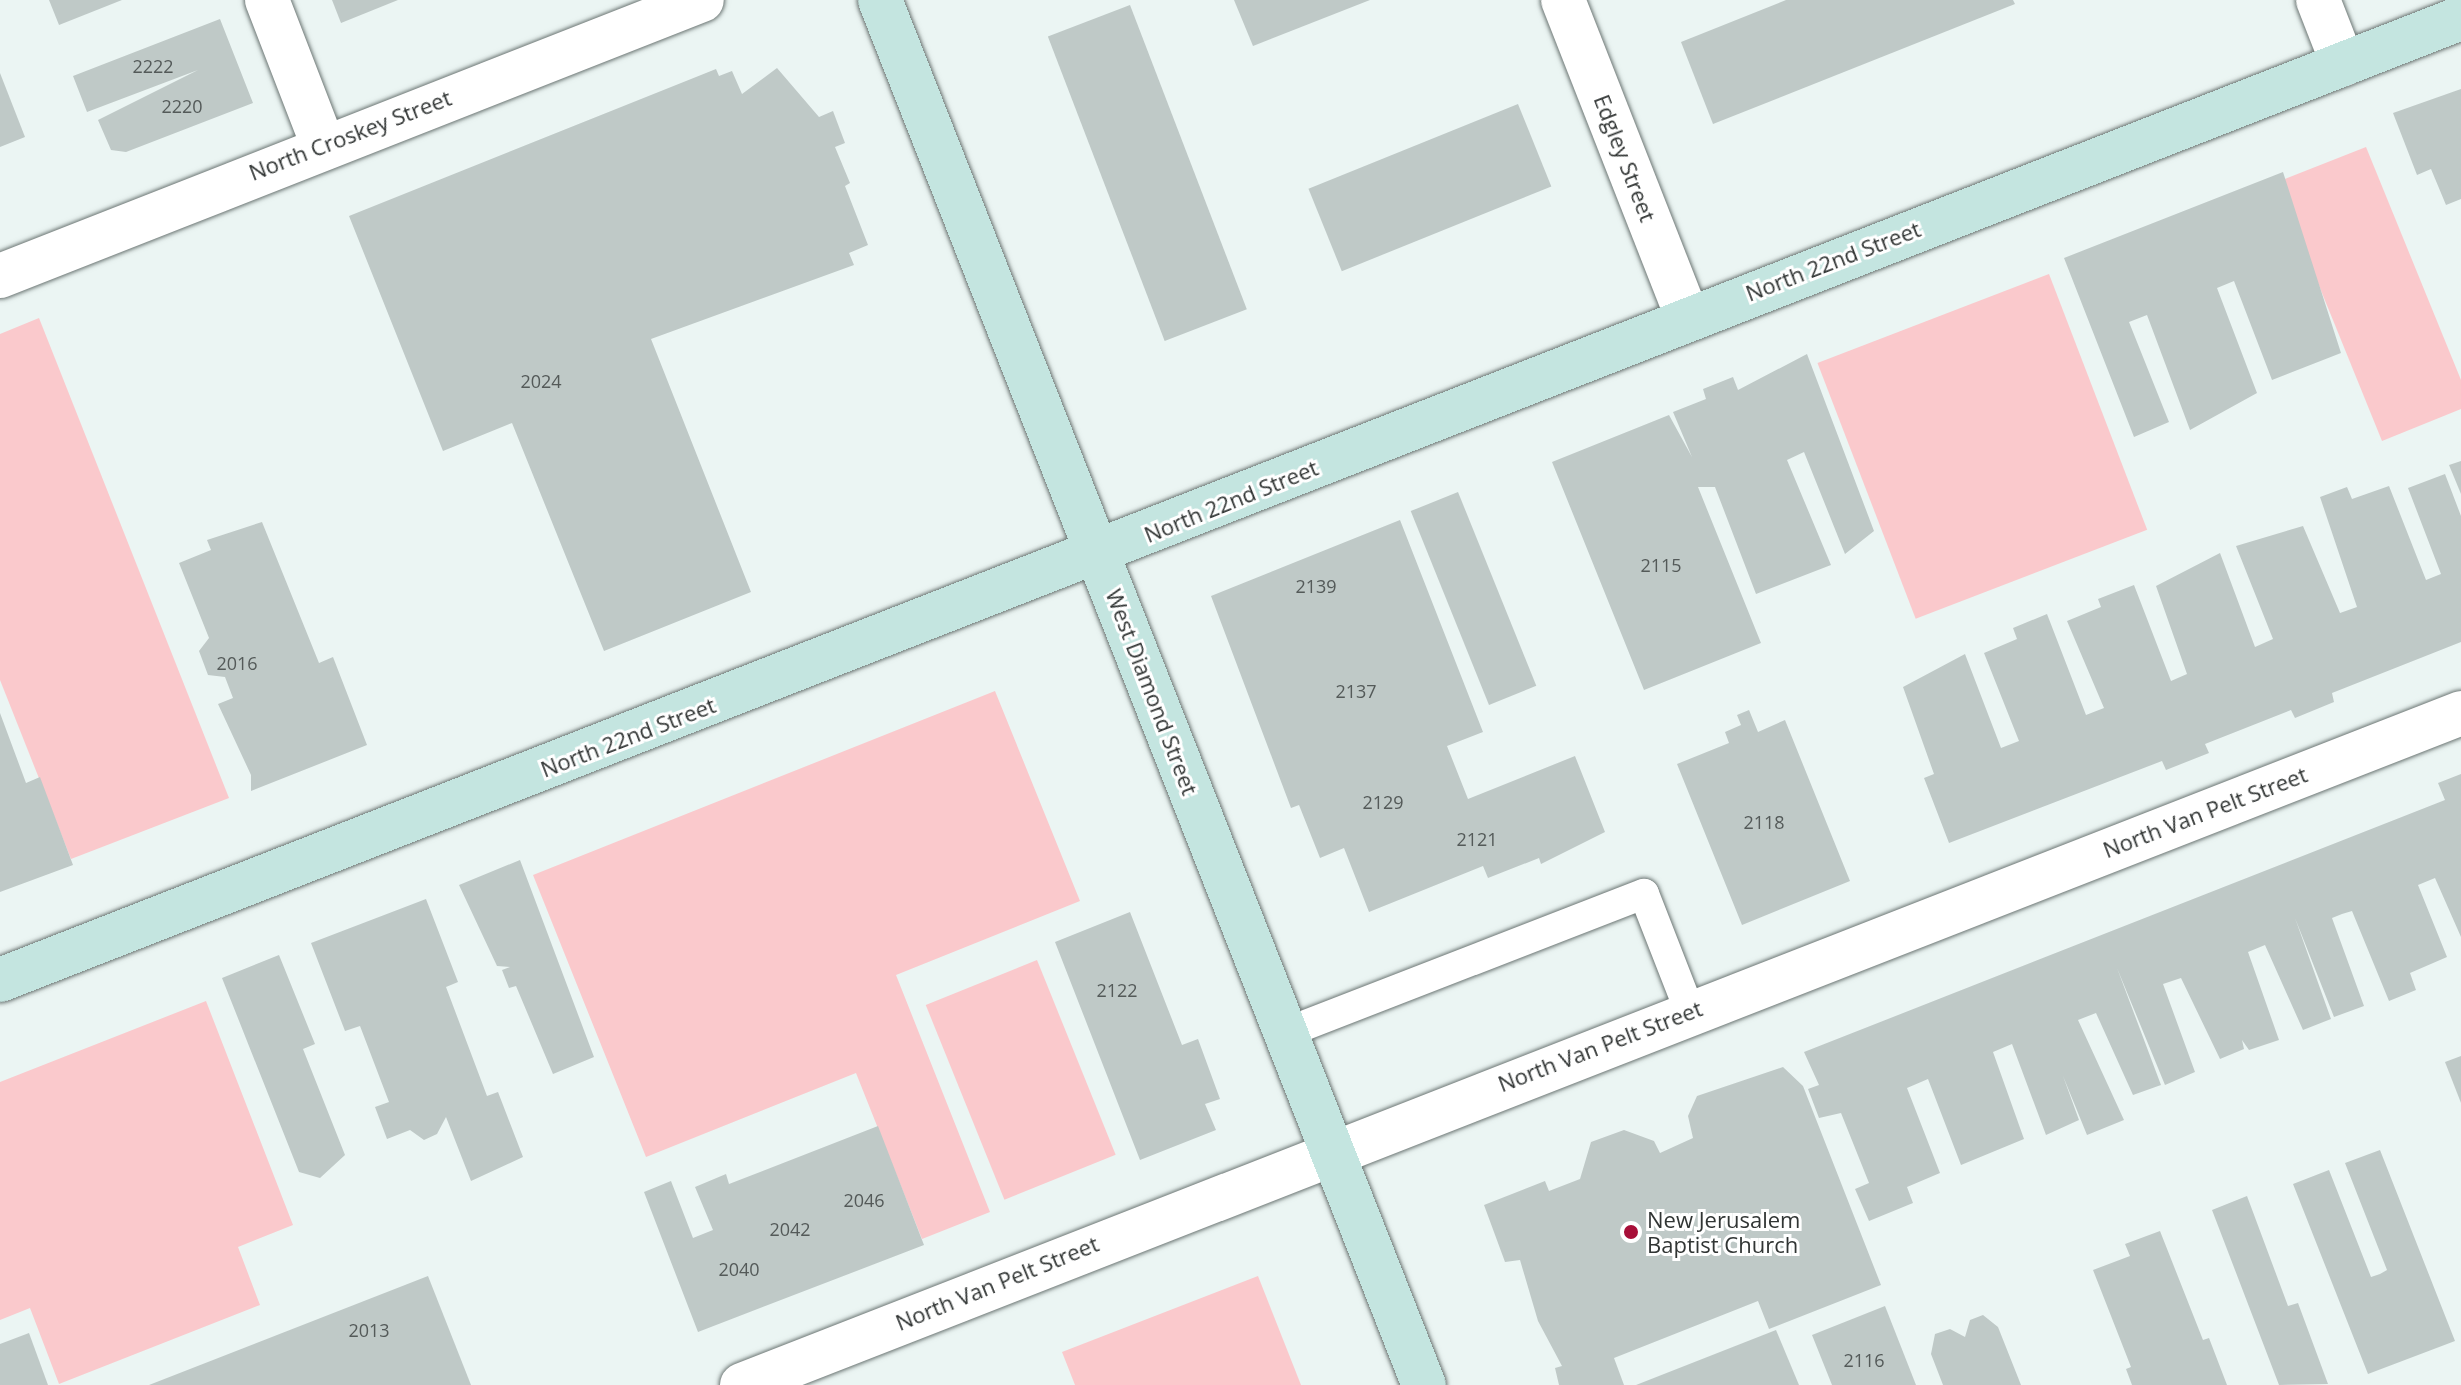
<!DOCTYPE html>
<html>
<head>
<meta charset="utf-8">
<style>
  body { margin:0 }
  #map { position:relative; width:2461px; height:1385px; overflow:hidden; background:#ebf5f3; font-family:"Open Sans",sans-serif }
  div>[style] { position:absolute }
  .green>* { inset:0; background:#fac9cc; transform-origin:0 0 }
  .building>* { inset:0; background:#bfc9c7; transform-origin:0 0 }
  .roads { filter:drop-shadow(0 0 2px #6c7674) drop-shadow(0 0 2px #6c7674) }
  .lane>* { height:30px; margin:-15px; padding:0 15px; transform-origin:15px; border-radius:15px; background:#fff }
  .street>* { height:44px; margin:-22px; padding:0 22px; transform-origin:22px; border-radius:22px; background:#fff }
  .secondary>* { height:44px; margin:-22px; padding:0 22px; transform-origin:22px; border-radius:22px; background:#c4e5e0 }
  .dots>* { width:22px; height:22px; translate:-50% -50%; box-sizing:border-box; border:4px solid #fff; border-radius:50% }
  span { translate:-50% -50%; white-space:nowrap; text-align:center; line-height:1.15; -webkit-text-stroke:6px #fff; paint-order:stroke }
  .number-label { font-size:18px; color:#545a59 }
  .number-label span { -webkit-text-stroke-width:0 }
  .street-label { font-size:22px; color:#313534 }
  .poi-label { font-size:22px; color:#313534 }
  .left { translate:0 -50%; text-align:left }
</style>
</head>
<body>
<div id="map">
  <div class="green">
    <i style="clip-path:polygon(2366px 147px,2461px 380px,2461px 409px,2382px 441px,2277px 182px)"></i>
    <i style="left:2049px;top:274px;width:274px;height:248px;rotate:69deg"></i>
    <i style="clip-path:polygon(39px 318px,229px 798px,71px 859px,0 680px,0 334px)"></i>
    <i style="clip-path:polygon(995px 691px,1080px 901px,896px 975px,990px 1212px,922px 1239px,856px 1073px,646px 1157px,533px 875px)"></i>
    <i style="left:1037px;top:960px;width:210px;height:120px;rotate:68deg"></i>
    <i style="clip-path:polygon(206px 1001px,293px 1225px,238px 1247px,260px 1305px,59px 1384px,30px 1308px,0 1320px,0 1082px)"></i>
    <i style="clip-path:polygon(1258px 1276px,1301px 1385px,1075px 1385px,1062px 1352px)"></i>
  </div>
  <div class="building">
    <i style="clip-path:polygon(49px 0,122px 0,59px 25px)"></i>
    <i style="clip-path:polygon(332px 0,398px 0,341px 23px)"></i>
    <i style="clip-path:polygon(1234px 0,1370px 0,1253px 46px)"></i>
    <i style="clip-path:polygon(1786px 0,2013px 0,2015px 4px,1713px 124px,1681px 42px)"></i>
    <i style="left:1130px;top:5px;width:326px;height:88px;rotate:69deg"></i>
    <i style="clip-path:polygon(220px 19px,253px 103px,126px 152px,111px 150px,98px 120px,198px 70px,87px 112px,73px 76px)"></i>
    <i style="clip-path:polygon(777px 68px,819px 117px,833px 111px,845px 143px,835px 147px,850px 183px,845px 186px,868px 245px,849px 253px,854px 265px,651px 339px,751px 592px,604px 651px,512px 423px,443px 451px,349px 216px,716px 69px,719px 76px,732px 71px,742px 94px)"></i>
    <i style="clip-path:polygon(0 73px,25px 137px,0 147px)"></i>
    <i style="clip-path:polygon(2461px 89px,2461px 199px,2446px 205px,2431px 169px,2417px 175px,2393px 113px)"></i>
    <i style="left:1518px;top:104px;width:89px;height:226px;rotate:68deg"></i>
    <i style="clip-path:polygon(2283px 172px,2341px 353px,2272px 380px,2234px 281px,2217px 288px,2257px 393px,2190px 430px,2147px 315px,2129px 322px,2169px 422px,2134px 437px,2064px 258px)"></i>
    <i style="clip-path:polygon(1807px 354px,1874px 531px,1845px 554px,1804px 452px,1787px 460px,1831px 565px,1756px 594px,1715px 487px,1698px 487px,1761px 643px,1644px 690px,1552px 462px,1669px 415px,1692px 457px,1673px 412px,1706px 399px,1703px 389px,1733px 377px,1738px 390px)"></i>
    <i style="clip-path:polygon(2461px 461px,2461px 494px,2449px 465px)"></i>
    <i style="clip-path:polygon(2445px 474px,2461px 516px,2461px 642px,2332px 693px,2334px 702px,2295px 718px,2291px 710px,2205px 744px,2209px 753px,2166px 770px,2162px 761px,1949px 843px,1924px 778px,1934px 774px,1903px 687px,1965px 654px,2001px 748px,2019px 741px,1984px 653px,2017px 639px,2013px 628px,2047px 614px,2086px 715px,2104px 708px,2067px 621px,2101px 607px,2098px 599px,2134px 585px,2171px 681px,2187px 674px,2156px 586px,2220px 553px,2255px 647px,2273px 639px,2236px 546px,2303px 526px,2340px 613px,2357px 607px,2320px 497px,2347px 487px,2352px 499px,2389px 486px,2426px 580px,2441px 574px,2408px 488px)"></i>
    <i style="left:1458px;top:492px;width:209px;height:51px;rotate:68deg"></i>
    <i style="clip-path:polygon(1400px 520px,1483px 732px,1447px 746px,1468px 799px,1575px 756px,1605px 832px,1541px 864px,1539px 858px,1488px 878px,1483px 866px,1369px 912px,1344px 848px,1320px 858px,1299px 805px,1291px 808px,1211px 596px)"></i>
    <i style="clip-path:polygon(262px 522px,319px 663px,333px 657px,367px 745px,251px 791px,251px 775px,218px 704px,233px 698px,225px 677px,208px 675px,199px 651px,209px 638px,179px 563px,211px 550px,207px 540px)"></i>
    <i style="clip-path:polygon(1749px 710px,1758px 732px,1785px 720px,1850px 881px,1742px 925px,1677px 764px,1729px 743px,1725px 732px,1741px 725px,1737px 715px)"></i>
    <i style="clip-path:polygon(0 713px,26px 783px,40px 777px,73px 865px,0 892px)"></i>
    <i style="clip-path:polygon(2461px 774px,2461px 937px,2435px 878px,2418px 885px,2447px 957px,2410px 973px,2416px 990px,2389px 1001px,2352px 911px,2342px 914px,2332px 918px,2364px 1006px,2334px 1017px,2295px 918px,2331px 1019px,2303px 1030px,2265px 945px,2248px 952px,2279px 1040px,2249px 1050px,2242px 1040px,2244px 1049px,2220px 1059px,2181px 978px,2163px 984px,2195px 1072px,2165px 1085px,2117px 968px,2161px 1085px,2133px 1095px,2096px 1013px,2078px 1020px,2124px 1120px,2087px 1135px,2063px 1076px,2079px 1120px,2046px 1135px,2012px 1044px,1993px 1052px,2024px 1139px,1961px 1165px,1928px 1079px,1907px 1088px,1940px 1173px,1907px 1187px,1913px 1203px,1869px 1221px,1855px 1189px,1869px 1183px,1841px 1113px,1819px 1118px,1808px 1089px,1819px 1085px,1804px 1052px,2445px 800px,2438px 783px)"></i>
    <i style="clip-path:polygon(520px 860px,594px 1057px,553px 1074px,516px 986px,509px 988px,502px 970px,510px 967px,497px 966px,459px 885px)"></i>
    <i style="clip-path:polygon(426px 899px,458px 982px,446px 987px,487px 1096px,498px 1092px,523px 1157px,471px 1181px,446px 1117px,437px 1134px,424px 1140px,410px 1130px,387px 1139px,375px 1107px,389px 1102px,360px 1026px,345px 1031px,311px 943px)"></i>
    <i style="clip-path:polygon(1130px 912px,1182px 1045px,1198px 1039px,1220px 1099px,1205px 1104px,1216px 1130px,1140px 1160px,1055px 942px)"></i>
    <i style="clip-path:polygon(279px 955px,315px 1044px,303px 1049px,345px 1155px,320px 1178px,299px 1172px,222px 978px)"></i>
    <i style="clip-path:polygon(2461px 1056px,2461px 1103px,2445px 1062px)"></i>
    <i style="clip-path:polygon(1783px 1067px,1803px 1086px,1881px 1285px,1769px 1329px,1758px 1301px,1614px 1358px,1624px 1385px,1559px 1385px,1555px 1368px,1562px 1366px,1538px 1321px,1520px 1260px,1505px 1262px,1484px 1205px,1545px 1181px,1549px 1191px,1580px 1179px,1591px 1142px,1624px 1130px,1654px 1141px,1660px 1153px,1693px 1138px,1688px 1116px,1697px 1096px)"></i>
    <i style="clip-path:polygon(878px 1126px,924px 1245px,698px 1332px,644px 1192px,671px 1181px,693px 1238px,713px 1230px,695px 1187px,726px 1174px,729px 1184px)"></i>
    <i style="clip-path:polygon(2380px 1150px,2455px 1341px,2368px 1374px,2293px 1184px,2329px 1170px,2371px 1277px,2380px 1274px,2387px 1270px,2345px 1163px)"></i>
    <i style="clip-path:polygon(2247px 1196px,2288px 1306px,2298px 1303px,2328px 1384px,2279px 1385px,2212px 1210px)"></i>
    <i style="clip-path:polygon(2160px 1231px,2203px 1340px,2209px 1338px,2227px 1385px,2132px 1385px,2126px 1369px,2131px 1367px,2093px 1270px,2130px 1256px,2125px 1244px)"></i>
    <i style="clip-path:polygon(428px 1276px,471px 1385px,149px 1385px)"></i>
    <i style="clip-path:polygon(1885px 1306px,1916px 1385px,1832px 1385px,1812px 1335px)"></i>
    <i style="clip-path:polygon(1983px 1315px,1998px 1327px,2021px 1385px,1943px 1385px,1931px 1354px,1935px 1334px,1950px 1329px,1965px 1337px,1970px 1320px)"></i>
    <i style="clip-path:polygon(1776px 1330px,1799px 1385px,1636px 1385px)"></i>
    <i style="clip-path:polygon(29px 1333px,48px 1385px,0 1385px,0 1344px)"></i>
  </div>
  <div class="roads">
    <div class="lane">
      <i style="left:1285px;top:1033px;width:385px;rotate:-21.2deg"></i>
      <i style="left:1644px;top:894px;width:127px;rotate:68.7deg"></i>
    </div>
    <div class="street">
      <i style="left:267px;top:0;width:155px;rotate:68.9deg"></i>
      <i style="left:1563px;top:0;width:340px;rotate:68.6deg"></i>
      <i style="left:2318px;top:0;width:69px;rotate:68.7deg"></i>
      <i style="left:0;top:276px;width:754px;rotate:-21.46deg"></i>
      <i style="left:742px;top:1385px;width:1846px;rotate:-21.35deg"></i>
    </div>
    <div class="secondary">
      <i style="left:880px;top:0;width:1488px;rotate:68.56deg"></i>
      <i style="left:0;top:980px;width:2642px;rotate:-21.35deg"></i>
    </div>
  </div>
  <div class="dots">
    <i style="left:1631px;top:1232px;background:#a70e38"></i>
  </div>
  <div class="number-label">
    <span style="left:153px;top:66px">2222</span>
    <span style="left:182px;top:106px">2220</span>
    <span style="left:541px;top:381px">2024</span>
    <span style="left:1661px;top:565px">2115</span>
    <span style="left:1316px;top:586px">2139</span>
    <span style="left:237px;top:663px">2016</span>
    <span style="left:1356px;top:691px">2137</span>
    <span style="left:1383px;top:802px">2129</span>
    <span style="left:1764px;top:822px">2118</span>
    <span style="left:1477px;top:839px">2121</span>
    <span style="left:1117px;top:990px">2122</span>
    <span style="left:864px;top:1200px">2046</span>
    <span style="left:790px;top:1229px">2042</span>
    <span style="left:739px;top:1269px">2040</span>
    <span style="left:369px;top:1330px">2013</span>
    <span style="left:1864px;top:1360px">2116</span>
  </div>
  <div class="street-label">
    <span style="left:350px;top:135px;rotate:-21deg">North Croskey Street</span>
    <span style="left:1625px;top:158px;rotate:69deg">Edgley Street</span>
    <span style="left:1833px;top:261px;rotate:-21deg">North 22nd Street</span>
    <span style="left:1231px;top:501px;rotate:-22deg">North 22nd Street</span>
    <span style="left:1152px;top:692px;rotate:69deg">West Diamond Street</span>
    <span style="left:628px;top:737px;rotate:-21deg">North 22nd Street</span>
    <span style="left:2205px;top:812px;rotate:-21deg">North Van Pelt Street</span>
    <span style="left:1600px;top:1046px;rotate:-21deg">North Van Pelt Street</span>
    <span style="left:997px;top:1283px;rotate:-22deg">North Van Pelt Street</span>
  </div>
  <div class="poi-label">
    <span class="left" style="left:1647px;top:1232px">New Jerusalem<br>Baptist Church</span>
  </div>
</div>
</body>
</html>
